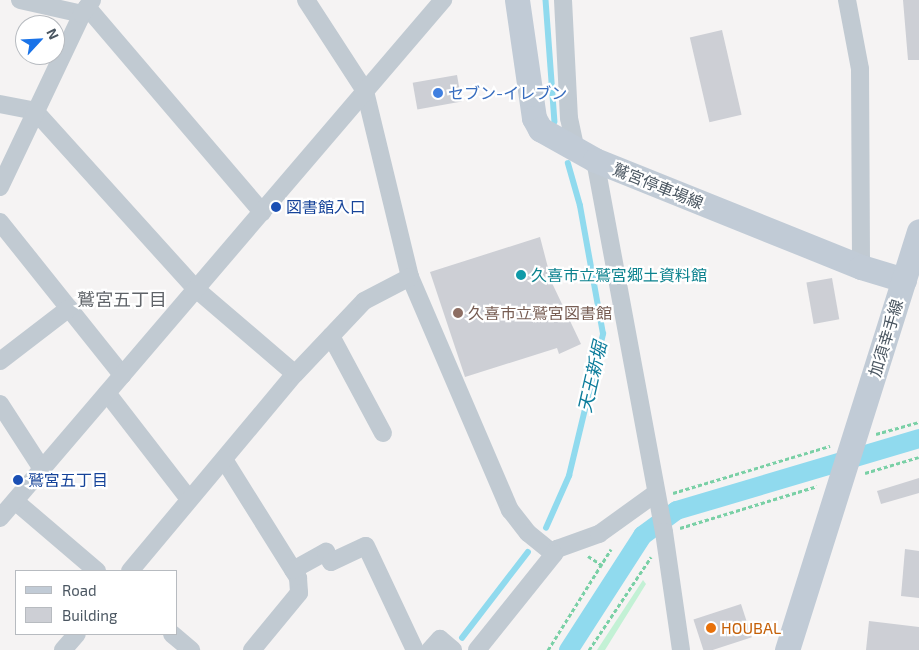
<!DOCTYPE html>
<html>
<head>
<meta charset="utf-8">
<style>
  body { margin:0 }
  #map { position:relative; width:919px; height:650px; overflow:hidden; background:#f5f3f3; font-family:"Exo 2","Noto Sans JP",sans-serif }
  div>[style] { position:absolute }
  .green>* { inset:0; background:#c3f1d5 }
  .stream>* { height:5.5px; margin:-2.75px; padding:0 2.75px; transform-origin:2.75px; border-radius:2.75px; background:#90daee }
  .canal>* { height:19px; margin:-9.5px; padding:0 9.5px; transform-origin:9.5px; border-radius:9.5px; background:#90daee }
  .building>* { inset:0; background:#cdcfd5; transform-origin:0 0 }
  .path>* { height:3px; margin-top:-1.5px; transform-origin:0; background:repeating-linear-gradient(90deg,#7ad0a6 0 4px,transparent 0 6.5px) }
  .minor>* { height:18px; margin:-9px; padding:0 9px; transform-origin:9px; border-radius:9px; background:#c1cad2 }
  .secondary>* { height:25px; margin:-12.5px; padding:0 12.5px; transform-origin:12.5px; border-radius:12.5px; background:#c1cbd6 }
  .dots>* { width:14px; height:14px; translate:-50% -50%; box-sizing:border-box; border:2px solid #fff; border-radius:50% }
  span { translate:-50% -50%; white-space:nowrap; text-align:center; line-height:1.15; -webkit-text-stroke:4.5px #fff; paint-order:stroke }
  .shop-label { font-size:16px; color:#366cbe }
  .left { translate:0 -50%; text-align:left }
  .street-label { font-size:16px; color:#4a5661 }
  .transit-label { font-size:16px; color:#164399 }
  .culture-label { font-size:16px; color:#0d838f }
  .education-label { font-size:16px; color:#785e54 }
  .food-label { font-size:16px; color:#c56008 }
  .neighbourhood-label { font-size:18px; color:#5f6368 }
  .water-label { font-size:18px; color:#0c7c9b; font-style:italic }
  .legend { position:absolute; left:15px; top:570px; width:162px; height:65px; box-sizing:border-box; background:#fff; border:1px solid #b7bbc0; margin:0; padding:6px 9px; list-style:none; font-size:15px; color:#4a5661 }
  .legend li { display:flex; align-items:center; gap:10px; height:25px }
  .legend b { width:25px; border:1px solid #b7bbc0 }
  .north { position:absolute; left:15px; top:15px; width:50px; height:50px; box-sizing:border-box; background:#fff; border:1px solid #b7bbc0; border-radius:50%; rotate:65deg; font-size:14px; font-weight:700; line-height:20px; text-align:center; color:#4a5661 }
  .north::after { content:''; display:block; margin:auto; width:18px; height:22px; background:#1a73e8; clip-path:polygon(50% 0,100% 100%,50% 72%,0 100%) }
</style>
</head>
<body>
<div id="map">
  <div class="green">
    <i style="clip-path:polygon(643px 580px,646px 584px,605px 650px,597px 650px)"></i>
  </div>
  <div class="stream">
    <i style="left:546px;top:0;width:122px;rotate:85.8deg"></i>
    <i style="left:546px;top:528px;width:57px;rotate:-66.1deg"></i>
    <i style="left:569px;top:476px;width:146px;rotate:-76.5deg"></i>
    <i style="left:603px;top:334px;width:130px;rotate:-100.2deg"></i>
    <i style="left:580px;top:206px;width:44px;rotate:-105.9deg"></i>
    <i style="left:462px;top:638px;width:108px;rotate:-52.5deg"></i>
  </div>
  <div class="canal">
    <i style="left:568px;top:650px;width:137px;rotate:-57.2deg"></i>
    <i style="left:642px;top:535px;width:42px;rotate:-36.3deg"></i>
    <i style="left:676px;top:510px;width:253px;rotate:-16.5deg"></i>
  </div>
  <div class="building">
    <i style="clip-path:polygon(903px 0,919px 0,919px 60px,908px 60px)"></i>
    <i style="left:722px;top:30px;width:87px;height:33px;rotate:77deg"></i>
    <i style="left:457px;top:75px;width:27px;height:45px;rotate:80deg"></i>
    <i style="clip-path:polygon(540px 237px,552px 283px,581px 344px,559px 354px,557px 348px,465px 377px,430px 272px)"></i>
    <i style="left:832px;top:278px;width:42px;height:26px;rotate:80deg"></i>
    <i style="clip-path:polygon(919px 478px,919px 493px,881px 504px,877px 491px)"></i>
    <i style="clip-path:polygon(905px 549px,919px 551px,919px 598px,901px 596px)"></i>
    <i style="left:741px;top:604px;width:35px;height:50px;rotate:72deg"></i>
    <i style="clip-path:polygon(869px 621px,919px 627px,919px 650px,866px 650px)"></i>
  </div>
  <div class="path">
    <i style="left:876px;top:434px;width:45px;rotate:-15.6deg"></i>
    <i style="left:865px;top:473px;width:56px;rotate:-16.5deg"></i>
    <i style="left:673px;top:493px;width:164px;rotate:-16.7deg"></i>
    <i style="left:680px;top:528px;width:143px;rotate:-17deg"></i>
    <i style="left:588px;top:556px;width:17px;rotate:33deg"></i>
    <i style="left:548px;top:650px;width:119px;rotate:-58deg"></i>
    <i style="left:589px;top:650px;width:112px;rotate:-56.3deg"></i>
  </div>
  <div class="minor">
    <i style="left:20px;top:0;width:64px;rotate:12.7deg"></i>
    <i style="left:306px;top:0;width:108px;rotate:57deg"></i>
    <i style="left:365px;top:91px;width:191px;rotate:76.4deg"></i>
    <i style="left:410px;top:277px;width:254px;rotate:66.8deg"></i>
    <i style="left:510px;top:510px;width:29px;rotate:52deg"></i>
    <i style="left:528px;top:533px;width:33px;rotate:39deg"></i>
    <i style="left:554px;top:554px;width:6px;rotate:-59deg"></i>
    <i style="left:557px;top:549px;width:45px;rotate:-19.7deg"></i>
    <i style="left:599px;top:534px;width:70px;rotate:-35.7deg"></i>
    <i style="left:563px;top:0;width:118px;rotate:87.1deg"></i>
    <i style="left:569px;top:118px;width:35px;rotate:78deg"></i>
    <i style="left:847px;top:0;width:70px;rotate:79.3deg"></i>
    <i style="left:860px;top:69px;width:198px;rotate:89.7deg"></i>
    <i style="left:87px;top:7px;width:270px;rotate:49.5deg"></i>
    <i style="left:0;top:104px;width:36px;rotate:11deg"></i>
    <i style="left:35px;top:111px;width:240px;rotate:47.9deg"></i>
    <i style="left:196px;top:289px;width:130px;rotate:40.6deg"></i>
    <i style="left:595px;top:160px;width:378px;rotate:79.5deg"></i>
    <i style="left:664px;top:532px;width:119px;rotate:81.8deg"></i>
    <i style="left:0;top:187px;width:191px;rotate:-64.6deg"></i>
    <i style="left:82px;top:14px;width:17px;rotate:-54deg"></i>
    <i style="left:0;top:222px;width:196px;rotate:51.4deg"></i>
    <i style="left:331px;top:336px;width:110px;rotate:61.8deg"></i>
    <i style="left:0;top:361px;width:87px;rotate:-37.5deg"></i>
    <i style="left:107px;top:393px;width:134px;rotate:52.3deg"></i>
    <i style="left:0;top:404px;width:77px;rotate:57.1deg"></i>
    <i style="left:225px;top:461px;width:138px;rotate:58deg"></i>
    <i style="left:298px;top:578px;width:15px;rotate:86deg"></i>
    <i style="left:299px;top:593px;width:74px;rotate:129.5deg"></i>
    <i style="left:15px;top:501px;width:108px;rotate:40.5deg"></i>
    <i style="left:0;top:518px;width:682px;rotate:-49.46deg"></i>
    <i style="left:293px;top:570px;width:38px;rotate:-29deg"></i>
    <i style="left:326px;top:552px;width:11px;rotate:63deg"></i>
    <i style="left:331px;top:562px;width:38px;rotate:-25deg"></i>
    <i style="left:366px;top:546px;width:115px;rotate:64.8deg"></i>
    <i style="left:130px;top:571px;width:257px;rotate:-50.1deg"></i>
    <i style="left:295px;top:374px;width:100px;rotate:-46.6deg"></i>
    <i style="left:364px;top:301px;width:52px;rotate:-27.6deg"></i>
    <i style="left:172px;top:634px;width:25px;rotate:40deg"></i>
    <i style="left:63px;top:650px;width:21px;rotate:-49deg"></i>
    <i style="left:430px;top:650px;width:15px;rotate:-48deg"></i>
    <i style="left:440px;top:639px;width:17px;rotate:40deg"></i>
    <i style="left:477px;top:650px;width:123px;rotate:-51.3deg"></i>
  </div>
  <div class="secondary">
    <i style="left:517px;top:0;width:119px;rotate:81.8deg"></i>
    <i style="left:534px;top:118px;width:13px;rotate:61deg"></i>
    <i style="left:540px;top:129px;width:63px;rotate:29.4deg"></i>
    <i style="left:595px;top:160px;width:287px;rotate:21.9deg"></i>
    <i style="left:861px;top:267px;width:45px;rotate:16.8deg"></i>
    <i style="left:787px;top:650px;width:439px;rotate:-72.5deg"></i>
  </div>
  <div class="dots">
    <i style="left:438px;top:93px;background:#3f7fe0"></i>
    <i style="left:276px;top:207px;background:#1a4fb4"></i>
    <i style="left:521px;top:275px;background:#0f9aa8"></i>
    <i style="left:458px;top:313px;background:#8d6e63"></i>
    <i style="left:18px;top:480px;background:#1a4fb4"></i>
    <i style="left:711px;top:628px;background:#e8710a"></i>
  </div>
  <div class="shop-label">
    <span class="left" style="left:448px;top:93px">セブン-イレブン</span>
  </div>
  <div class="street-label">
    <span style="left:658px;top:186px;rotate:22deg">鷲宮停車場線</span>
    <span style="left:886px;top:338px;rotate:-73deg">加須幸手線</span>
  </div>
  <div class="transit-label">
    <span class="left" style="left:286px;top:207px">図書館入口</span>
    <span class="left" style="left:28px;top:480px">鷲宮五丁目</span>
  </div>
  <div class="culture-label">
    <span class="left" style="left:531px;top:275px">久喜市立鷲宮郷土資料館</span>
  </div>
  <div class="education-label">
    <span class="left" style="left:468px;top:313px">久喜市立鷲宮図書館</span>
  </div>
  <div class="food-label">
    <span class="left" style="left:721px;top:628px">HOUBAL</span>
  </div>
  <div class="neighbourhood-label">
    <span style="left:122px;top:299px">鷲宮五丁目</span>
  </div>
  <div class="water-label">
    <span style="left:592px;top:377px;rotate:-77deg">天王新堀</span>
  </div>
  <ul class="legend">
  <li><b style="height:6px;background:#c1cbd6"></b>Road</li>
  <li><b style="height:14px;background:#cdcfd5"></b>Building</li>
  </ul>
  <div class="north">N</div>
</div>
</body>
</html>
